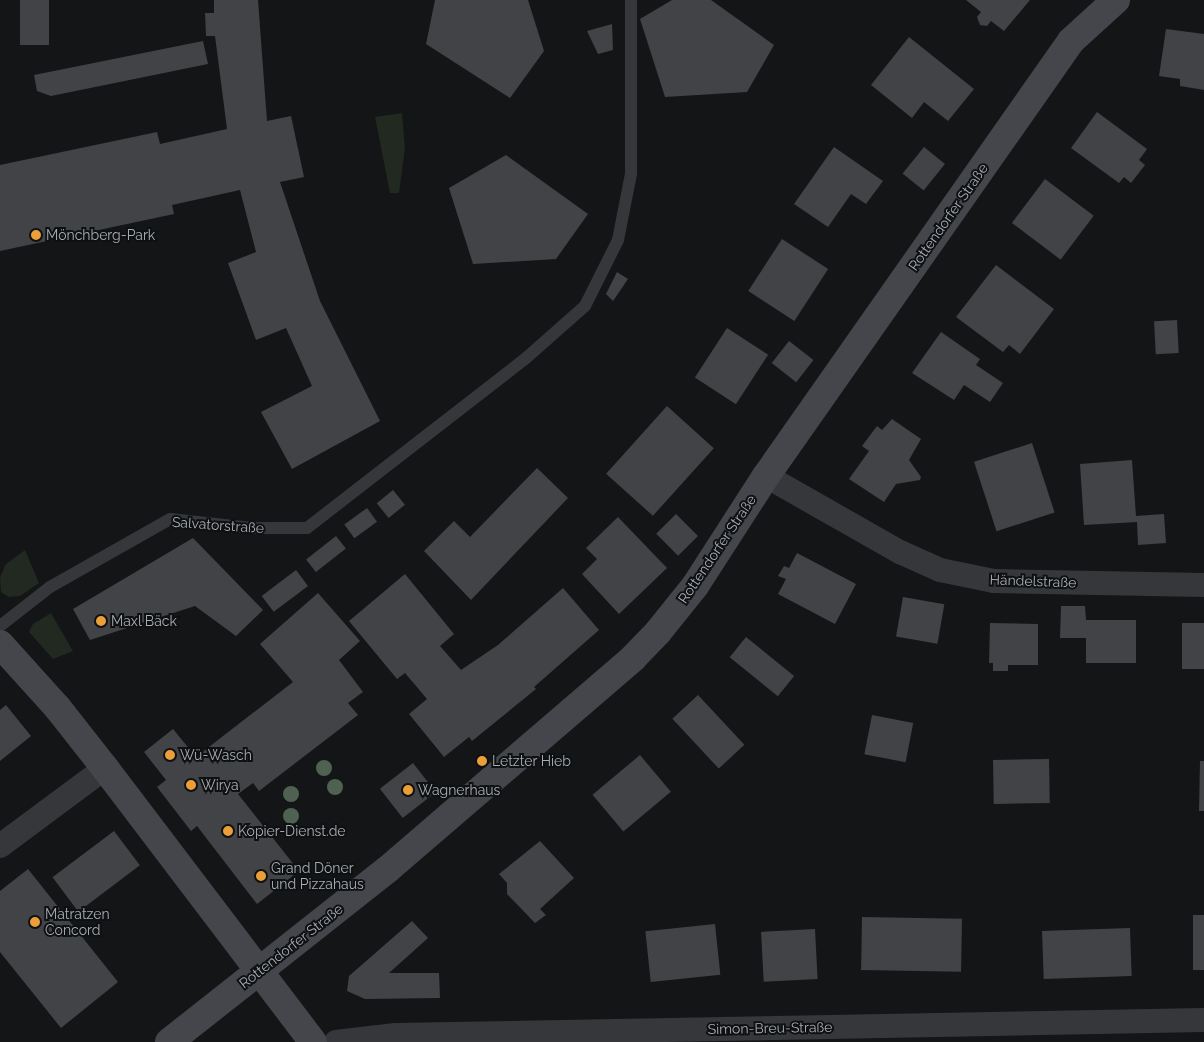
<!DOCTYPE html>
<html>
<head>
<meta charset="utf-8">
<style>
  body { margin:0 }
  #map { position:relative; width:1204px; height:1042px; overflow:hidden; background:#141516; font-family:Raleway,sans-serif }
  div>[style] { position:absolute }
  .green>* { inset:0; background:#212921 }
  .building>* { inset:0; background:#414346; transform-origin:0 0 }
  .lane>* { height:12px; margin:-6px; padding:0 6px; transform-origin:6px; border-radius:6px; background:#36373b }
  .street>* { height:24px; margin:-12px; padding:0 12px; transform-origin:12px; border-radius:12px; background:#36373b }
  .secondary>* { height:28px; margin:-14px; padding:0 14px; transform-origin:14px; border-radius:14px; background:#44464b }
  .trees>* { width:16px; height:16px; margin:-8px; border-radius:50%; background:#4f6150 }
  .dots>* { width:14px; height:14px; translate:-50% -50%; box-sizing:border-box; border:2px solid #0f1011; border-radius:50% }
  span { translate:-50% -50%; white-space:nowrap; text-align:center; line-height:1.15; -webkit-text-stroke:4px #0f1011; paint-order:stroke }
  .street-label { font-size:14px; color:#a7adb6 }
  .poi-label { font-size:14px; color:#a7adb6 }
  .left { translate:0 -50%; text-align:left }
</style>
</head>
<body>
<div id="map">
  <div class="green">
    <i style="clip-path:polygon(402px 113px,405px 148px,399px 193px,390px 193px,375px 117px)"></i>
    <i style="clip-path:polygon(25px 550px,39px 583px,20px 596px,9px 597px,1px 592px,0 577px,6px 564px)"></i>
    <i style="clip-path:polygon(51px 613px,73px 651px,53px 659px,29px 632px,33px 624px)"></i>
  </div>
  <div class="building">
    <i style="left:20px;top:0;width:29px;height:45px"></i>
    <i style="clip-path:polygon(214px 0,258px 0,267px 121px,291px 116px,304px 177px,280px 182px,320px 301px,380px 421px,292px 469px,261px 412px,312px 386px,286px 328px,256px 340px,228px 263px,256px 252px,240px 190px,172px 205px,174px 214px,0 251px,0 165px,157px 132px,160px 144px,227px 129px,215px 36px,206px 36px,205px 13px,214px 13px)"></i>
    <i style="clip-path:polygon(435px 0,528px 0,544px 51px,510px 98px,426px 44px)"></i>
    <i style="clip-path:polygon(672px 0,711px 0,774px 45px,747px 92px,665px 97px,640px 19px)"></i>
    <i style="clip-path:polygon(966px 0,1030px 0,1004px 31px,991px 21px,987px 26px,980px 25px,977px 17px,981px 12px)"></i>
    <i style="clip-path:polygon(612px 24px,613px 50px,598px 54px,587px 31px)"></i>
    <i style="clip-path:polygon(1166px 29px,1204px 34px,1204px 90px,1180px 86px,1180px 79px,1159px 76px)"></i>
    <i style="clip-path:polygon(909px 37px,974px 89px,948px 121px,924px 102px,912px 118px,871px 85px)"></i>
    <i style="clip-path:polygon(203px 41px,208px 64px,51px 96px,37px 91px,34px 75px)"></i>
    <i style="clip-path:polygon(1097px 112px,1147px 149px,1139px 160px,1145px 165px,1131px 183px,1124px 177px,1119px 183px,1071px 148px)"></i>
    <i style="clip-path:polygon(834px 147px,883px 181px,866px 204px,851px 194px,828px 227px,794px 204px)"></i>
    <i style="left:924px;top:147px;width:27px;height:34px;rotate:39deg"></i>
    <i style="clip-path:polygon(506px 155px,588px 214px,556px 259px,473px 264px,449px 188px)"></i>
    <i style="left:1045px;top:179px;width:61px;height:55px;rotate:37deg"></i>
    <i style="left:782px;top:239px;width:55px;height:62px;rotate:33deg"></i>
    <i style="clip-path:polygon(996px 265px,1054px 309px,1020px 354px,1009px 345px,1003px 352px,956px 317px)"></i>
    <i style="clip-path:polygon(617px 272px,628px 279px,613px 301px,606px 294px)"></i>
    <i style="left:1177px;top:320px;width:33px;height:23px;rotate:87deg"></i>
    <i style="left:727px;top:328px;width:49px;height:59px;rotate:33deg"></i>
    <i style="clip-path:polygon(941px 332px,980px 359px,976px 365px,1003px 383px,990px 402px,964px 385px,954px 400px,912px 373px)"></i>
    <i style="left:789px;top:341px;width:31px;height:28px;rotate:38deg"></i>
    <i style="left:667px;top:406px;width:63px;height:91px;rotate:42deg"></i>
    <i style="clip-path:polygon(892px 419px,921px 439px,909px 460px,921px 477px,920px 480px,896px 484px,884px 502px,849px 479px,869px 451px,862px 446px,877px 426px,882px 430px)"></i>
    <i style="left:1032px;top:443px;width:73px;height:61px;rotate:72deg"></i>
    <i style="clip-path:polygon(1132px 460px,1136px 516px,1164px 514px,1166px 543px,1138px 545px,1137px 522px,1084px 525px,1080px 464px)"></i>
    <i style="clip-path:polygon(537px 468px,568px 498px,471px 600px,424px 551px,454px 521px,470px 537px)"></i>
    <i style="left:393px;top:490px;width:19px;height:21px;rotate:51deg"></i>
    <i style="left:367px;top:508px;width:17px;height:28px;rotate:54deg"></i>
    <i style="left:676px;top:514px;width:31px;height:28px;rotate:45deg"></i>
    <i style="clip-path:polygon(618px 517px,667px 568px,619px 614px,582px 574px,597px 559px,586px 548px)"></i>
    <i style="left:336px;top:536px;width:16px;height:38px;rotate:52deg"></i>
    <i style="clip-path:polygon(193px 538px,263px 610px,236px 636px,195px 606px,90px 640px,73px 609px)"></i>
    <i style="clip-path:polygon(797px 553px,856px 584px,835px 624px,778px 594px,786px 579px,778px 576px,784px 566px,789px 568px)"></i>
    <i style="left:296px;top:570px;width:20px;height:43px;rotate:53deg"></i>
    <i style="clip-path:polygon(405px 574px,454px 634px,440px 646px,461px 670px,498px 645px,563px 588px,599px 630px,534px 687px,536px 689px,472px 741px,469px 737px,444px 757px,409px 714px,427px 699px,405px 673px,397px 679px,349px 621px)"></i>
    <i style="clip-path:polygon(318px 593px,360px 641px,339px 660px,363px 692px,348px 703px,358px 715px,259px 791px,253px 783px,238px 794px,299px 871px,257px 904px,197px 826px,191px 831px,157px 787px,166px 780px,144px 752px,173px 729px,196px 757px,293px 682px,260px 644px)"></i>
    <i style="left:903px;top:597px;width:42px;height:40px;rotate:10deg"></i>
    <i style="clip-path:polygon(1061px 606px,1085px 606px,1086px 620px,1136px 620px,1136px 663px,1086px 663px,1086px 638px,1060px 638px)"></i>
    <i style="clip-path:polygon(990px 623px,1038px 624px,1038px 665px,1008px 665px,1008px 671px,993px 671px,993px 663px,989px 663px)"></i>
    <i style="left:1182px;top:623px;width:22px;height:46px"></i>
    <i style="left:746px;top:637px;width:62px;height:26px;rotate:39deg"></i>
    <i style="left:698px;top:695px;width:68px;height:35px;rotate:47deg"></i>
    <i style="clip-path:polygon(6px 705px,31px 736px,0 761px,0 710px)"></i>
    <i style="left:872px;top:715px;width:42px;height:40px;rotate:11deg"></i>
    <i style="left:640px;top:755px;width:48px;height:62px;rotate:50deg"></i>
    <i style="left:1049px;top:759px;width:44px;height:56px;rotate:89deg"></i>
    <i style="clip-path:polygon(1200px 761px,1204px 761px,1204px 811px,1199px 811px)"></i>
    <i style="left:413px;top:763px;width:37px;height:42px;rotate:52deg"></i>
    <i style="left:114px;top:831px;width:43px;height:77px;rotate:53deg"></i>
    <i style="clip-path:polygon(540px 841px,574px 878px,540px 909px,546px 915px,535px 923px,507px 894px,507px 883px,499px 874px)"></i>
    <i style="clip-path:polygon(28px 869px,118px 982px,61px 1028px,0 952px,0 891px)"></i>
    <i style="left:1193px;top:915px;width:11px;height:55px"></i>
    <i style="left:862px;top:917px;width:100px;height:53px;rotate:1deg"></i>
    <i style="clip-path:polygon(412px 921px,428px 938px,389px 973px,439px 973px,440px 998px,365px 999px,347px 991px,349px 976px)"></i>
    <i style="left:715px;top:924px;width:51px;height:70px;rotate:84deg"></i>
    <i style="left:1130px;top:928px;width:48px;height:88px;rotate:88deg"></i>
    <i style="left:815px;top:929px;width:50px;height:54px;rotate:87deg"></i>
  </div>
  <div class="lane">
    <i style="left:0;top:626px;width:63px;rotate:-38deg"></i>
    <i style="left:50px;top:587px;width:138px;rotate:-29.5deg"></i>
    <i style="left:170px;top:519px;width:82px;rotate:6.3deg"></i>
    <i style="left:252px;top:528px;width:55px"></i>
    <i style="left:307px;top:528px;width:276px;rotate:-37.8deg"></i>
    <i style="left:525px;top:359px;width:80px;rotate:-41.5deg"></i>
    <i style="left:585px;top:306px;width:74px;rotate:-63.4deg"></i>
    <i style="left:618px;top:240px;width:67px;rotate:-78.9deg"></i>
    <i style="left:631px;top:174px;width:174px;rotate:-90deg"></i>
  </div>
  <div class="street">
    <i style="left:766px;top:476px;width:154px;rotate:29.6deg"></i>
    <i style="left:900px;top:552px;width:44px;rotate:24.2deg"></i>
    <i style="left:940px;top:570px;width:55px;rotate:11.5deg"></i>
    <i style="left:994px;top:581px;width:210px;rotate:1.1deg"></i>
    <i style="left:0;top:846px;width:131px;rotate:-36.6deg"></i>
    <i style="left:336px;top:1042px;width:60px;rotate:-6.7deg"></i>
    <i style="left:396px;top:1035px;width:808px;rotate:-1.06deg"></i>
  </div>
  <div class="secondary">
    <i style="left:0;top:644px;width:85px;rotate:47.9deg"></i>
    <i style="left:57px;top:707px;width:78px;rotate:51.8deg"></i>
    <i style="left:105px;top:768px;width:344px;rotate:52.8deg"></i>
    <i style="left:169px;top:1042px;width:279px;rotate:-38.3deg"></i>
    <i style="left:388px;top:869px;width:323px;rotate:-40.7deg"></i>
    <i style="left:633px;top:658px;width:36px;rotate:-46deg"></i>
    <i style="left:658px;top:632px;width:59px;rotate:-51.2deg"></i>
    <i style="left:695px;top:586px;width:131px;rotate:-57.2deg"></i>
    <i style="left:766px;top:476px;width:531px;rotate:-54.96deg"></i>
    <i style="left:1071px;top:41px;width:61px;rotate:-42.3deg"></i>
  </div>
  <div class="trees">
    <i style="left:324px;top:768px"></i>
    <i style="left:335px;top:787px"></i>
    <i style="left:291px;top:794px"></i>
    <i style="left:291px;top:816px"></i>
  </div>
  <div class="dots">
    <i style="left:36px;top:235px;background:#ea9f39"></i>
    <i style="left:101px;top:621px;background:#ea9f39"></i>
    <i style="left:170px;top:755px;background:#ea9f39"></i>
    <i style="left:482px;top:761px;background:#ea9f39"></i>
    <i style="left:191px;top:785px;background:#ea9f39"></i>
    <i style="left:408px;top:790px;background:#ea9f39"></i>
    <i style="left:228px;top:831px;background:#ea9f39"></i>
    <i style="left:261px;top:876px;background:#ea9f39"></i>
    <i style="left:35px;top:922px;background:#ea9f39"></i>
  </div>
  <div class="street-label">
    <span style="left:948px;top:217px;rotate:-55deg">Rottendorfer Straße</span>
    <span style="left:218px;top:525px;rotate:4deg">Salvatorstraße</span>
    <span style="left:717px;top:549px;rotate:-56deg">Rottendorfer Straße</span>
    <span style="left:1033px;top:581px;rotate:2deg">Händelstraße</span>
    <span style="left:291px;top:946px;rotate:-38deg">Rottendorfer Straße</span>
    <span style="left:770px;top:1028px;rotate:-1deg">Simon-Breu-Straße</span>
  </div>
  <div class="poi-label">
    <span class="left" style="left:46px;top:235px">Mönchberg-Park</span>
    <span class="left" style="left:111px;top:621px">Maxl Bäck</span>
    <span class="left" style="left:180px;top:755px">Wü-Wasch</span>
    <span class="left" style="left:492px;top:761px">Letzter Hieb</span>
    <span class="left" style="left:201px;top:785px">Wirya</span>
    <span class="left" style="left:418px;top:790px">Wagnerhaus</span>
    <span class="left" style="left:238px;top:831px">Kopier-Dienst.de</span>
    <span class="left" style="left:271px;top:876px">Grand Döner<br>und Pizzahaus</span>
    <span class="left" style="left:45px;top:922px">Matratzen<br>Concord</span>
  </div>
</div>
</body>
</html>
